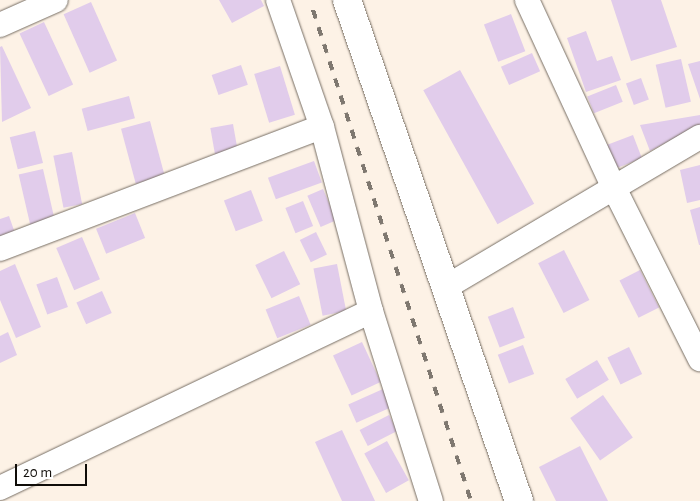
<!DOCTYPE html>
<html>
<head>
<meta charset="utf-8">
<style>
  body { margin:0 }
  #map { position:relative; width:700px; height:501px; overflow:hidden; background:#fdf2e6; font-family:"Alegreya Sans",sans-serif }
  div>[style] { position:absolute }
  .building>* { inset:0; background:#e1cceb; transform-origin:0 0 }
  .roads { filter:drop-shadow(0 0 1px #776e64) drop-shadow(0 0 1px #776e64) }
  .minor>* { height:24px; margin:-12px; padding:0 12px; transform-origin:12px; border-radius:12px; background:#fff }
  .tertiary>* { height:28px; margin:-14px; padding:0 14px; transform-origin:14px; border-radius:14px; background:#fff }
  .rail>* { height:4px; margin-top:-2px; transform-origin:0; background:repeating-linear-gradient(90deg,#7f7870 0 9px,transparent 0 18px) }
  span { translate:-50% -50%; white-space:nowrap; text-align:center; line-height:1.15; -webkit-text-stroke:4px #fff; paint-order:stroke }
  .scale { position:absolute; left:15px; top:464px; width:72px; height:22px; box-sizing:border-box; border:2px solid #100d09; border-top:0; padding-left:6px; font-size:15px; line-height:18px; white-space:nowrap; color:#100d09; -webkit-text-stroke:4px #fff; paint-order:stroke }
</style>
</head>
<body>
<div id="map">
  <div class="building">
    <i style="clip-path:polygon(219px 0,261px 0,264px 6px,232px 23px)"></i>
    <i style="clip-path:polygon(611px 0,661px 0,677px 47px,631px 61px)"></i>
    <i style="left:91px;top:2px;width:64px;height:30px;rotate:66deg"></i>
    <i style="left:511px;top:14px;width:40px;height:29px;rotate:69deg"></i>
    <i style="left:44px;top:22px;width:69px;height:27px;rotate:65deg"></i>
    <i style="clip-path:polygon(586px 31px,597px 61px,612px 56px,621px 80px,586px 92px,567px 38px)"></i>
    <i style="clip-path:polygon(2px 46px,31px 108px,2px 122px,0 47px)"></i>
    <i style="left:532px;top:53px;width:20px;height:34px;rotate:66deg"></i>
    <i style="left:681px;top:59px;width:44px;height:26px;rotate:77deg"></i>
    <i style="clip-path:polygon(700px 61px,700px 99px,688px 64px)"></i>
    <i style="left:241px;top:65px;width:21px;height:31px;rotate:71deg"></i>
    <i style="left:280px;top:66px;width:51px;height:27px;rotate:73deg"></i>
    <i style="left:460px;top:70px;width:153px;height:42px;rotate:61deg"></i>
    <i style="left:641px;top:78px;width:23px;height:16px;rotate:70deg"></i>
    <i style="left:616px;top:85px;width:18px;height:31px;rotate:68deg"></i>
    <i style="left:129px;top:96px;width:23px;height:49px;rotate:75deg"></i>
    <i style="clip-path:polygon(700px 115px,700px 125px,650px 151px,640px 125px)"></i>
    <i style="left:150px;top:121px;width:57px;height:30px;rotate:75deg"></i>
    <i style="left:233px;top:124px;width:29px;height:23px;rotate:80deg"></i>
    <i style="left:35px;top:131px;width:33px;height:26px;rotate:76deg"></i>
    <i style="left:633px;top:135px;width:25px;height:33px;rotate:69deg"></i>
    <i style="left:72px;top:152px;width:53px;height:19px;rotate:79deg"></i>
    <i style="left:314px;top:161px;width:23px;height:49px;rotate:70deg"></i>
    <i style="clip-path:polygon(700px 165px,700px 200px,687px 203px,680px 170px)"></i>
    <i style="left:43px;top:169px;width:53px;height:25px;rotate:77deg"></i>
    <i style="left:323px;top:189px;width:34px;height:17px;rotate:67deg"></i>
    <i style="left:251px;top:190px;width:33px;height:29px;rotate:69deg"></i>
    <i style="left:303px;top:201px;width:27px;height:19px;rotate:68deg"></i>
    <i style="clip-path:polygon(700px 207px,700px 245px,699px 245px,690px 210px)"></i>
    <i style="left:135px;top:213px;width:27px;height:42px;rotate:68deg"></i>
    <i style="clip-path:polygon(9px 216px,16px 236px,0 242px,0 219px)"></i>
    <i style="left:316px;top:232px;width:25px;height:18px;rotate:64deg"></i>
    <i style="left:82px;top:237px;width:46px;height:28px;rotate:67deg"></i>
    <i style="left:564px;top:250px;width:56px;height:29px;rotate:63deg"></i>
    <i style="left:284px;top:251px;width:37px;height:32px;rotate:64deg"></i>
    <i style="clip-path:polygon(15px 264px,41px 327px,16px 338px,0 300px,0 271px)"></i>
    <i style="left:337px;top:264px;width:48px;height:24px;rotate:79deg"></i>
    <i style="left:640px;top:270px;width:42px;height:23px;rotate:63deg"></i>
    <i style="left:57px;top:277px;width:32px;height:22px;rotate:70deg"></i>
    <i style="left:102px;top:291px;width:24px;height:28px;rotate:66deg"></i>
    <i style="left:299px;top:296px;width:31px;height:36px;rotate:68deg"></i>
    <i style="left:513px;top:307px;width:33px;height:27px;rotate:69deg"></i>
    <i style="clip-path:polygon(8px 332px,17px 355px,0 363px,0 336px)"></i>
    <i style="left:362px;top:342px;width:44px;height:32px;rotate:65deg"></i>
    <i style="left:523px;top:345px;width:31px;height:27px;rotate:69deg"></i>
    <i style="left:629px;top:347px;width:30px;height:24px;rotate:64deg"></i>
    <i style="left:597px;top:360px;width:23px;height:37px;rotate:59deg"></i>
    <i style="left:383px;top:389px;width:20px;height:38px;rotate:66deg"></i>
    <i style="left:603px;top:395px;width:52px;height:40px;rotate:55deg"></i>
    <i style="left:389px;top:415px;width:18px;height:33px;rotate:63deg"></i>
    <i style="clip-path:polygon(342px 430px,375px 501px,342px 501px,315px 442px)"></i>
    <i style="left:387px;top:441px;width:45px;height:26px;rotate:61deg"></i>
    <i style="clip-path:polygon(580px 446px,608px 501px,556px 501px,539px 467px)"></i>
  </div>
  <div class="roads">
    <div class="minor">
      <i style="left:278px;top:0;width:134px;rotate:70.9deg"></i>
      <i style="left:322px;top:127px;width:190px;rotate:75.1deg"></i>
      <i style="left:371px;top:311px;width:199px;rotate:72.5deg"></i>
      <i style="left:527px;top:0;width:205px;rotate:65.2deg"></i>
      <i style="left:613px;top:186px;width:194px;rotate:63.3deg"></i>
      <i style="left:0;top:25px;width:61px;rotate:-24.1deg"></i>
      <i style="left:0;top:249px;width:344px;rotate:-20.8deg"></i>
      <i style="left:446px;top:287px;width:295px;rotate:-30.6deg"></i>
      <i style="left:0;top:488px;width:411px;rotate:-25.5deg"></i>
    </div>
    <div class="tertiary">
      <i style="left:347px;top:0;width:530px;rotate:71.05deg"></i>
    </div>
  </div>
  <div class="rail">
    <i style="left:313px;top:10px;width:516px;rotate:72.16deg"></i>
  </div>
  <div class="scale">20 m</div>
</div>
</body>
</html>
